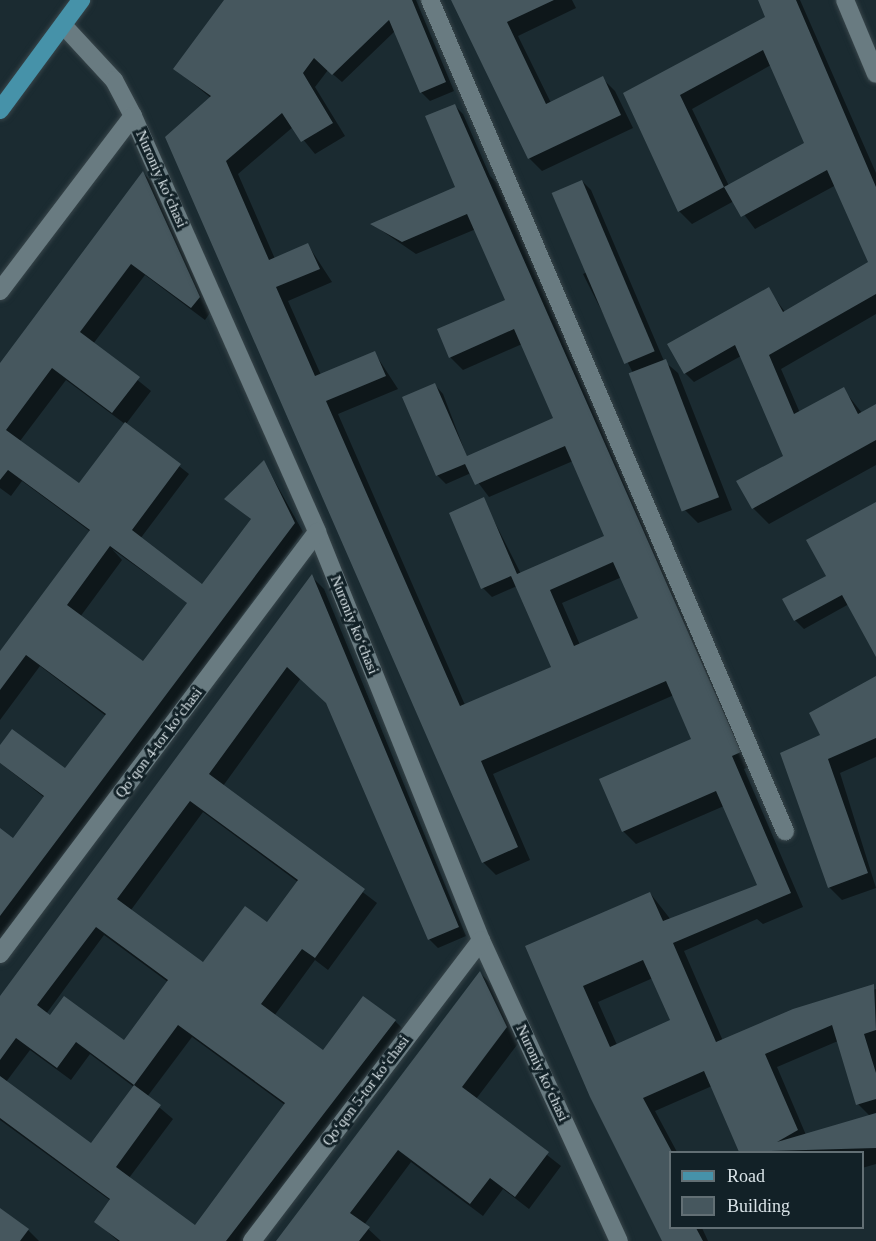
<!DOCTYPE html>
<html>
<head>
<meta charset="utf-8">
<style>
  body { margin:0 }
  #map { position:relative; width:876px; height:1241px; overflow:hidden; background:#1b2b31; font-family:"Times New Roman",serif }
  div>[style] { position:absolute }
  .shadow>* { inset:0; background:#0007 }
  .building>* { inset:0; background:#46575e; transform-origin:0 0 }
  .roads { filter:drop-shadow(0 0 2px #38454a) drop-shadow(0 0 2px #38454a) }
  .minor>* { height:18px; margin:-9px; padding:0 9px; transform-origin:9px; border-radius:9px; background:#697b81 }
  .major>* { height:18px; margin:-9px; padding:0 9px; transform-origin:9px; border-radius:9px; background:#4692a9 }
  span { translate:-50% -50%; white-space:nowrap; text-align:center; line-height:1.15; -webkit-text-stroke:6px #122127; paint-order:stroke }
  .street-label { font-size:15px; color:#d9e3e7 }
  .legend { position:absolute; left:669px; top:1151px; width:195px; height:78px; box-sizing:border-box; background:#122127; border:2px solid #626f74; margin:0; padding:8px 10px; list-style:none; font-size:18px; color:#d9e3e7 }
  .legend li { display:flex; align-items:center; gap:12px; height:30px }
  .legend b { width:30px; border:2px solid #626f74 }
</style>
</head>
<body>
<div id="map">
  <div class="shadow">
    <i style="clip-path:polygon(evenodd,226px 0,416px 0,454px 91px,430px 101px,421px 92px,395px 31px,342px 82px,328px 70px,315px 87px,345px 136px,315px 154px,293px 127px,238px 174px,275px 259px,308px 245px,332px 282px,288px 301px,321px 375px,374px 352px,398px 389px,338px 414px,465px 705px,552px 667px,517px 586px,492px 597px,483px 588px,483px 499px,521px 574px,606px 537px,573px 461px,489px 497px,471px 473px,446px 484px,437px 475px,435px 385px,443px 394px,467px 457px,555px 419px,522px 344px,463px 370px,450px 357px,507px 300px,476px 229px,416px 254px,372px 224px,458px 187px,454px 105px,463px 114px,490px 176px,501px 187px,753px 765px,744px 769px,803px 907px,763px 924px,757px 919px,684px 951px,723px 1041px,876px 989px,876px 1164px,862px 1168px,862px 1152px,741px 1152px,712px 1086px,655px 1111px,677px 1152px,670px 1152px,670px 1228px,702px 1228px,708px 1241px,666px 1241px,527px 947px,650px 893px,671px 920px,759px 886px,724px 806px,636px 844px,623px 831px,693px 740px,674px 695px,493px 774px,530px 860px,496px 875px,483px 862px,167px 138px,211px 98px,175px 69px,226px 0,622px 577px,640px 619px,580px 645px,562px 603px,622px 577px,226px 0,653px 978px,672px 1021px,617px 1045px,598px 1002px,653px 978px,226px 0,838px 1041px,858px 1104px,870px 1116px,806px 1135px,777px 1067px,838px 1041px)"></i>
    <i style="clip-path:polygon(453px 0,572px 0,576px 8px,518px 36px,551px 103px,602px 78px,615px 91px,633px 128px,542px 171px,529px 158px)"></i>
    <i style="clip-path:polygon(evenodd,760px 0,800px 0,876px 173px,876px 314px,781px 369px,800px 413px,843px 389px,862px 413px,876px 406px,876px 465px,769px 524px,753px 508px,784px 456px,741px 356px,694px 382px,685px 373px,768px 289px,785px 312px,870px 263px,836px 185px,755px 229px,734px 201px,692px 224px,679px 211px,625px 94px,767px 17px,760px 0,771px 65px,806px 144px,729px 186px,692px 109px,771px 65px)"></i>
    <i style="clip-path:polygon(evenodd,144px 174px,156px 186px,212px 310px,205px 320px,145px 275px,93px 344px,151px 391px,126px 424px,189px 474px,140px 539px,203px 586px,252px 520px,226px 499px,264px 462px,303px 532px,0 946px,0 830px,13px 840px,45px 798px,0 763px,0 748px,66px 770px,106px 716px,40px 666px,0 720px,0 653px,91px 532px,22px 481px,11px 496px,0 488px,0 365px,144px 174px,66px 380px,125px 424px,79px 486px,20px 441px,66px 380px,144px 174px,112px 549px,189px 604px,144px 664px,80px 617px,122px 560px,112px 549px)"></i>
    <i style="clip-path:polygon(582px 181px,591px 190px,664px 361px,678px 373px,732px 510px,698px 523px,685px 510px,633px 373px,583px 274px,589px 271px)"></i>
    <i style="clip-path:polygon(876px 504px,876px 654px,849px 604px,804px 629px,795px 620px)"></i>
    <i style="clip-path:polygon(evenodd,312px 577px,324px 589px,466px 936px,438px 948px,429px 939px,328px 703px,301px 678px,223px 786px,377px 903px,328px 970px,315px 960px,274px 1016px,323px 1052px,395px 1021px,408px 1034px,247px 1241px,118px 1241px,96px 1222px,111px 1201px,0 1120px,0 998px,312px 577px,203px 812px,298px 882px,267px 925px,204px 964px,131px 910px,203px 812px,312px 577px,104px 935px,168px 982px,124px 1042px,46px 1014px,104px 935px,312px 577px,192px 1037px,285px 1105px,195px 1227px,129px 1178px,173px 1119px,147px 1097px,192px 1037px,312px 577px,30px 1050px,71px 1080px,90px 1054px,134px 1087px,91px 1145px,6px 1082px,30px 1050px)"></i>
    <i style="clip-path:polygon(876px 678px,876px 757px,840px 773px,876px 888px,842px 900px,829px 887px,823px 735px)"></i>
    <i style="clip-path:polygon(480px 973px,493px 986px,520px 1041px,476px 1099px,561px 1166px,529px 1209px,503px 1189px,483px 1216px,411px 1162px,364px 1225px,381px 1241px,277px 1241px)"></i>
    <i style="clip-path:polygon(0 1209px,28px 1230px,39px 1241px,0 1241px)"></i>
  </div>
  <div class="building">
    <i style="clip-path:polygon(evenodd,224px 0,412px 0,446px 82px,420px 93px,389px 20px,332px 75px,314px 58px,303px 73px,333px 123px,301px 142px,282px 113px,226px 161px,269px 260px,308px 243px,320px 269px,276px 287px,315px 376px,375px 351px,386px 376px,326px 401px,460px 706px,551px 667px,511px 576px,481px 589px,449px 513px,484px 497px,517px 574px,604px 536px,565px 446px,475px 485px,465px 464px,436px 476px,402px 397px,435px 383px,467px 456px,553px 418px,514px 329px,449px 358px,437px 329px,505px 300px,467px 214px,402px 242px,370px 224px,455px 187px,425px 116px,455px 104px,741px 752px,732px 756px,791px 893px,673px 943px,716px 1042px,793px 1009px,874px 984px,876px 1030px,864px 1034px,876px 1073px,876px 1099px,856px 1105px,832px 1025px,765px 1054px,798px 1130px,777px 1142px,876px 1113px,876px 1148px,739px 1152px,704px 1071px,643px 1098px,672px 1152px,670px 1228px,696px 1228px,703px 1241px,662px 1241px,590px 1097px,525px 946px,650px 892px,663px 921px,757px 885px,716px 791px,622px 832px,599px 779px,691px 739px,666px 681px,481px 761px,518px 847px,482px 863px,165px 137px,211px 96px,173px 69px,224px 0,613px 562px,638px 618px,574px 646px,550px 590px,613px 562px,224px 0,643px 960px,670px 1020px,610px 1047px,583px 986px,643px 960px)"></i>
    <i style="clip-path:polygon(451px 0,554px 0,507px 22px,546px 104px,603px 76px,621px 115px,528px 159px)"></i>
    <i style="clip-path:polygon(758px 0,796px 0,876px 187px,876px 294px,769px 355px,794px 414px,844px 387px,858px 414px,876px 404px,876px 440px,752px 509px,736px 481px,783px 456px,735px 345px,684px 374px,667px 344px,769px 287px,783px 312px,868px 262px,827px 170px,741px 217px,724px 187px,804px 143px,763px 50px,680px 95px,724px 187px,678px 212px,623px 93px,765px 17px)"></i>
    <i style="clip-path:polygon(evenodd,143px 171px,200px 297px,191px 308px,131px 264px,80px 332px,140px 377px,112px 413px,52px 368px,6px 430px,79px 483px,125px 422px,181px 464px,132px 530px,202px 584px,251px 519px,224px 499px,264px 460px,295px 523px,0 916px,0 828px,13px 838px,44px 796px,0 763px,0 745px,12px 729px,65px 768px,106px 714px,26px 655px,0 690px,0 651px,90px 530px,8px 470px,0 480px,0 363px,143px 171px,110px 546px,187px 603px,143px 661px,67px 605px,110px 546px)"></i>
    <i style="left:582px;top:180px;width:186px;height:33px;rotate:67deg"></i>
    <i style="left:666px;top:359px;width:148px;height:40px;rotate:69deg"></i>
    <i style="clip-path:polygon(876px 502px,876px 657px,842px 595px,794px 621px,782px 599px,826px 576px,806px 540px)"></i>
    <i style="clip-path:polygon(evenodd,312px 574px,459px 927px,428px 940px,326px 703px,287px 667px,209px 774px,365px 889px,315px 958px,302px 949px,261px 1004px,323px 1050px,363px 996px,396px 1020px,226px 1241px,120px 1241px,94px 1222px,110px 1199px,0 1118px,0 1076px,91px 1143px,134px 1085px,76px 1042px,57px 1068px,16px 1038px,0 1060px,0 996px,312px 574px,190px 801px,298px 880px,267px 922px,245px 906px,203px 962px,117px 899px,190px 801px,312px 574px,96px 927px,168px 980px,124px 1040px,64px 996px,50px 1015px,37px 1005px,96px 927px,312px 574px,178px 1025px,285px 1103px,195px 1225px,116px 1167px,161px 1105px,134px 1085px,178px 1025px)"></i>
    <i style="clip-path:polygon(876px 676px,876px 738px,828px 759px,868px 873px,828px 888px,780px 753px,820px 735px,809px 713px)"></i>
    <i style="clip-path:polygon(480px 971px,507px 1027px,462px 1087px,549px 1152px,515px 1197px,490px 1178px,470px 1204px,398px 1150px,350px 1213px,370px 1227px,359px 1241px,276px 1241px)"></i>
    <i style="clip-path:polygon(0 1208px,29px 1229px,20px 1241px,0 1241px)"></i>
  </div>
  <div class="roads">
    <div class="minor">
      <i style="left:430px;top:0;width:904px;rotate:66.87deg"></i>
      <i style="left:845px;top:0;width:80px;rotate:67.3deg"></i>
      <i style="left:63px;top:25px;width:75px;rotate:47.2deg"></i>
      <i style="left:114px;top:80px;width:41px;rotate:62.2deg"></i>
      <i style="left:133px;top:116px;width:455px;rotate:66.1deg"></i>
      <i style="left:317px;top:532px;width:440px;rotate:68.1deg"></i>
      <i style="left:481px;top:940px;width:331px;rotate:65.4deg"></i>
      <i style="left:0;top:291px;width:220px;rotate:-52.8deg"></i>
      <i style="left:0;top:954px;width:528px;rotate:-53.09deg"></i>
      <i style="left:252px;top:1241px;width:378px;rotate:-52.7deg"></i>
    </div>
    <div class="major">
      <i style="left:0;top:110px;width:137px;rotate:-53.6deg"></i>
    </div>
  </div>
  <div class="street-label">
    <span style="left:161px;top:179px;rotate:66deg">Nuroniy koʻchasi</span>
    <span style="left:354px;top:625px;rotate:68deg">Nuroniy koʻchasi</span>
    <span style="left:159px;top:743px;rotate:-53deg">Qoʻqon 4-tor koʻchasi</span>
    <span style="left:542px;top:1073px;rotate:65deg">Nuroniy koʻchasi</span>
    <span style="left:366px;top:1091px;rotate:-53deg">Qoʻqon 5-tor koʻchasi</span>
  </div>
  <ul class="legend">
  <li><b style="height:8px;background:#4692a9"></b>Road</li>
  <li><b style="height:16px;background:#46575e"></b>Building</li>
  </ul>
</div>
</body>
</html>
